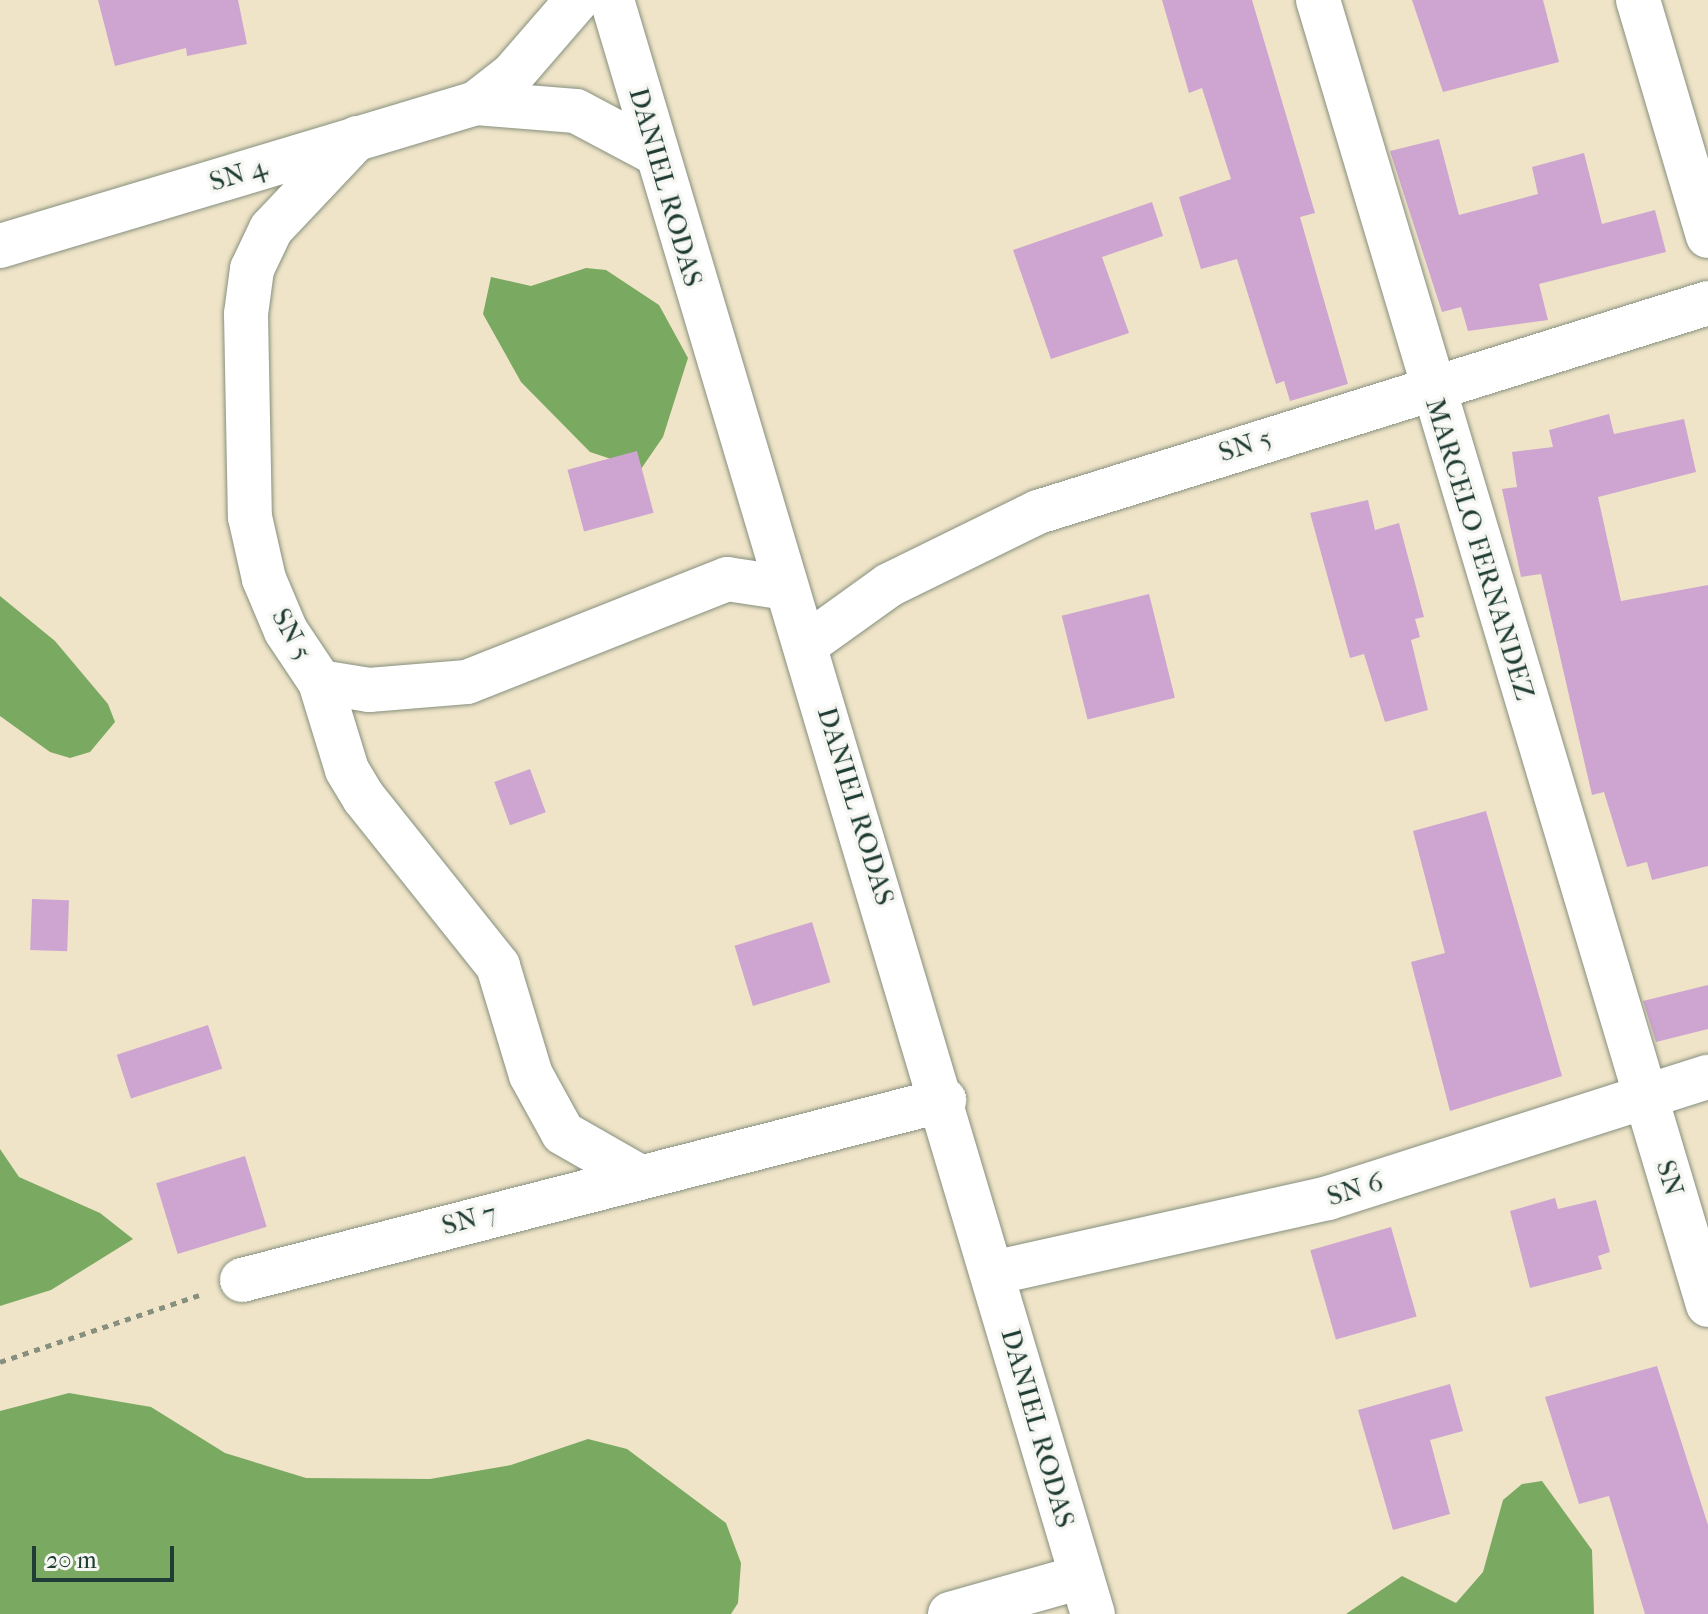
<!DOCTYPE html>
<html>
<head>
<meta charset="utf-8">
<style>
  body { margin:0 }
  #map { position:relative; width:1708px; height:1614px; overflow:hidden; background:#efe4c8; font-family:"IM FELL French Canon",serif }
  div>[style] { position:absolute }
  .forest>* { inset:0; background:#7aa962 }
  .building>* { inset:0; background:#cda5d0; transform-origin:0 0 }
  .path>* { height:5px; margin-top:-2.5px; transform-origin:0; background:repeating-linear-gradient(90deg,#87907e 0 6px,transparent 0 12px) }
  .roads { filter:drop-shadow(0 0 2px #87907e) drop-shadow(0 0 2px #87907e) }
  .minor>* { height:44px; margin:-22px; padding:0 22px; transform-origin:22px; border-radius:22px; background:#fff }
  span { translate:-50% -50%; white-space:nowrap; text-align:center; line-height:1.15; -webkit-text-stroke:7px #f6f6f2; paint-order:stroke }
  .street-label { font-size:28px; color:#1f3d34 }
  .scale { position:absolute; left:32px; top:1546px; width:142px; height:36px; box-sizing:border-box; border:4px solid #1f3d34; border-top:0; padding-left:10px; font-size:24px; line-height:28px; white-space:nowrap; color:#1f3d34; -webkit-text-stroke:6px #f6f6f2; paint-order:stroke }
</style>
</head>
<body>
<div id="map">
  <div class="forest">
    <i style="clip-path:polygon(586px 268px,606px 270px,659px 305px,688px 358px,663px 437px,641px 469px,590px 452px,521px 382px,483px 314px,491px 277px,531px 286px)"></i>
    <i style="clip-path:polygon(0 596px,55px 641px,108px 704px,115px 722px,90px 752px,70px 758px,50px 752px,0 716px)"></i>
    <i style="clip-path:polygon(0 1149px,19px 1177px,100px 1213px,133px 1239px,51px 1290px,0 1306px)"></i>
    <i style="clip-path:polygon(69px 1393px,151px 1407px,225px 1453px,306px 1478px,430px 1479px,511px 1465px,588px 1439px,627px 1449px,726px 1523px,741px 1563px,738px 1603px,731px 1614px,0 1614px,0 1411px)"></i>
    <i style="clip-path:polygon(1542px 1481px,1592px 1550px,1594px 1614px,1346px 1614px,1402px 1576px,1456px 1603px,1483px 1572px,1503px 1500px,1522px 1484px)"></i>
  </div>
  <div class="building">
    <i style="clip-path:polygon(98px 0,238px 0,247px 44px,187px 56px,186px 48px,115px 66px)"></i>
    <i style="clip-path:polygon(1162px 0,1252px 0,1315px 213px,1300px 217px,1348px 384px,1290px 401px,1284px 381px,1276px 384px,1237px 259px,1201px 269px,1179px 197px,1231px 179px,1202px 88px,1189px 93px)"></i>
    <i style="clip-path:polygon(1412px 0,1543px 0,1559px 62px,1443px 92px)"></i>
    <i style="clip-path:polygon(1439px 139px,1459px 215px,1538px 194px,1532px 167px,1584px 153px,1602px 224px,1655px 210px,1666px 252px,1539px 284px,1548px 320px,1468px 331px,1461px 307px,1442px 312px,1390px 151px)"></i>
    <i style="clip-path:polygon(1152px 202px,1163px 236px,1102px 257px,1129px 333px,1051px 359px,1013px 250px)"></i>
    <i style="clip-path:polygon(1609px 414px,1614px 434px,1684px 419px,1696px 472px,1598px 497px,1621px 601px,1708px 585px,1708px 866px,1652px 880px,1647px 862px,1627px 867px,1604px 792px,1592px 795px,1541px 574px,1521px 577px,1502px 489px,1517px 487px,1512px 452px,1553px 447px,1549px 430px)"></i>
    <i style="left:637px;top:451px;width:64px;height:72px;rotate:75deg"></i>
    <i style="clip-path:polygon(1368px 500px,1375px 530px,1399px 523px,1424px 617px,1415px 619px,1420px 637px,1411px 640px,1428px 710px,1385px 722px,1364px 654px,1350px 658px,1310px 513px)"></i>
    <i style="left:1149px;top:594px;width:107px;height:90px;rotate:76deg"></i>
    <i style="left:530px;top:769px;width:46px;height:38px;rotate:70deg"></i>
    <i style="clip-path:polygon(1486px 811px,1562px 1076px,1450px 1111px,1411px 962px,1445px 953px,1413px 831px)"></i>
    <i style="left:32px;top:899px;width:37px;height:51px;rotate:2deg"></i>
    <i style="left:812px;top:922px;width:63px;height:81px;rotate:73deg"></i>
    <i style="clip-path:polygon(1708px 985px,1708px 1029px,1656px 1042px,1643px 1001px)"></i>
    <i style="left:208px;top:1025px;width:46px;height:96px;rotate:72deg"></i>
    <i style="left:245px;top:1156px;width:74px;height:93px;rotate:73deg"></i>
    <i style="clip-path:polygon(1555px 1198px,1558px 1209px,1596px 1200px,1610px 1252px,1598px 1256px,1602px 1269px,1530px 1288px,1510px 1211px)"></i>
    <i style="left:1391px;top:1227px;width:93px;height:84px;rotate:74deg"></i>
    <i style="clip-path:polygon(1657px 1366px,1708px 1525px,1708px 1614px,1645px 1614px,1609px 1496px,1579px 1504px,1545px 1397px)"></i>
    <i style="clip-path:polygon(1450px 1384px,1463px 1431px,1430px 1440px,1450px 1514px,1393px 1530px,1358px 1410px)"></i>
  </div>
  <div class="path">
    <i style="left:0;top:1362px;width:210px;rotate:-18.6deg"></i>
  </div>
  <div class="roads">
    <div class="minor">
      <i style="left:612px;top:0;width:1684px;rotate:73.41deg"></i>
      <i style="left:1318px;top:0;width:1362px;rotate:73.36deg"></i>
      <i style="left:1638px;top:0;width:246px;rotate:73.5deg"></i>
      <i style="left:476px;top:103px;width:47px;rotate:-38.1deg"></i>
      <i style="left:513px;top:74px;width:98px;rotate:-49.1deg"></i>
      <i style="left:357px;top:138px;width:125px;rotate:133.4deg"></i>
      <i style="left:271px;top:229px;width:44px;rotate:115.4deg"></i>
      <i style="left:252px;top:269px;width:45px;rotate:97.6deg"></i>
      <i style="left:246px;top:314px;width:203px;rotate:88.9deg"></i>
      <i style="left:250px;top:517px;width:64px;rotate:77.3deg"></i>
      <i style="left:264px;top:579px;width:56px;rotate:67.1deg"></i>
      <i style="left:286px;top:631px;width:61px;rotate:56.3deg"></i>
      <i style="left:320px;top:682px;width:50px;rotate:9.3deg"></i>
      <i style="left:369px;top:690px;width:98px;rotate:-4.7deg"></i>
      <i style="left:467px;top:682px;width:280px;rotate:-21.6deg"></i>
      <i style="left:727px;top:579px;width:60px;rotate:8.7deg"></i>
      <i style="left:0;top:246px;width:497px;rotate:-16.7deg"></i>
      <i style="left:476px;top:103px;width:100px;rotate:4.6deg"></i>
      <i style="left:576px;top:111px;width:89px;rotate:28deg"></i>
      <i style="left:807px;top:644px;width:101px;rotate:-35.7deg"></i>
      <i style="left:889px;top:585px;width:166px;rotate:-26.1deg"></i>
      <i style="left:1038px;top:512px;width:702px;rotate:-17.32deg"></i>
      <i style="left:320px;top:682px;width:92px;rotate:72.9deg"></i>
      <i style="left:347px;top:770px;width:33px;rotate:59deg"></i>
      <i style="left:364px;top:798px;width:215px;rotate:51.4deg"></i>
      <i style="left:498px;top:966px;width:114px;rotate:73.2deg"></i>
      <i style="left:531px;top:1075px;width:66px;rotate:61.1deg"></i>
      <i style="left:563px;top:1133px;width:83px;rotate:29.7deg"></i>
      <i style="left:993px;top:1273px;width:343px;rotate:-12.6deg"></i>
      <i style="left:1328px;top:1198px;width:399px;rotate:-17.7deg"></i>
      <i style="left:242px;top:1280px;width:725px;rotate:-14.38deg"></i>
      <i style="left:950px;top:1614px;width:136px;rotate:-15.8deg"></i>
    </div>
  </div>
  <div class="street-label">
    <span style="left:238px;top:174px;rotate:-17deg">SN 4</span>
    <span style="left:666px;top:187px;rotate:74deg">DANIEL RODAS</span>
    <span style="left:1245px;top:445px;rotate:-18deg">SN 5</span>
    <span style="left:1480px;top:549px;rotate:73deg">MARCELO FERNANDEZ</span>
    <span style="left:292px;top:634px;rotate:61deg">SN 5</span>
    <span style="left:856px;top:806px;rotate:73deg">DANIEL RODAS</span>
    <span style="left:1670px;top:1178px;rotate:73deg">SN</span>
    <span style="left:1355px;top:1189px;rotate:-17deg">SN 6</span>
    <span style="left:469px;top:1219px;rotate:-15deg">SN 7</span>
    <span style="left:1038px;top:1428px;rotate:74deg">DANIEL RODAS</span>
  </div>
  <div class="scale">20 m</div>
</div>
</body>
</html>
